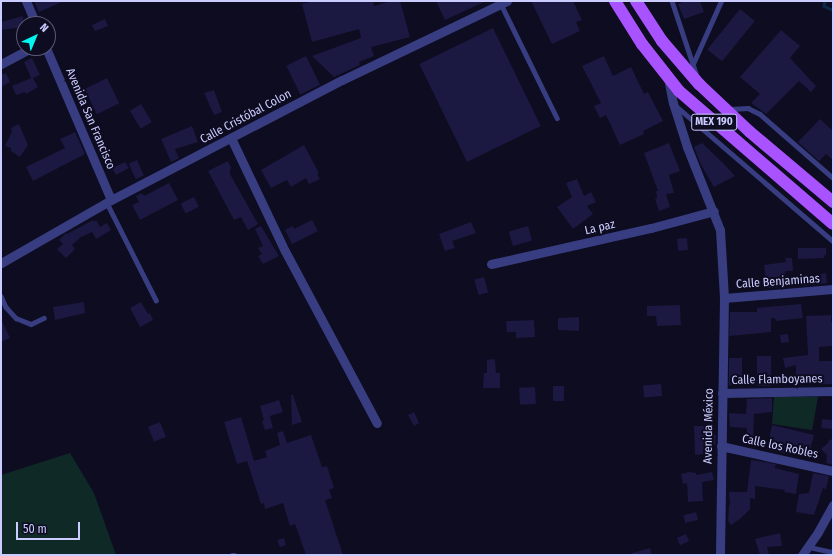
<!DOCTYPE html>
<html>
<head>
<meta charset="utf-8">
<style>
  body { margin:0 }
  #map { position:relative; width:834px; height:556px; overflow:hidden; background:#0d0c20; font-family:"Fira Sans Condensed",sans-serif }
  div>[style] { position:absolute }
  .green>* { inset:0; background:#0f2a26 }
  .stream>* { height:2.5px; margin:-1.25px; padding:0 1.25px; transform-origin:1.25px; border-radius:1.25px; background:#0b2945 }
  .building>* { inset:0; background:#1b1841; transform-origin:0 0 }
  .lane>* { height:4.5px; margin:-2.25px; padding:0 2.25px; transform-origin:2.25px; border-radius:2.25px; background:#373d80 }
  .street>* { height:9px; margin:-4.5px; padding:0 4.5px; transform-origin:4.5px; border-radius:4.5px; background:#373d80 }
  .primary>* { height:12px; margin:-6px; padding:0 6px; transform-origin:6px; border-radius:6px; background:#a952ff }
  span { translate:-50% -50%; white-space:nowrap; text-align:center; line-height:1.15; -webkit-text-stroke:4px #0d0c20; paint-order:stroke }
  .shield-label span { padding:1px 3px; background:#0d0c20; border:1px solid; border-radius:3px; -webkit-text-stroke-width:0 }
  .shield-label { font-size:11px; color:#cbccff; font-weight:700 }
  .street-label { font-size:12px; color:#cbccff }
  .frame { position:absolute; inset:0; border:2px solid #cbccff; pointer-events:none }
  .north { position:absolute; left:16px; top:16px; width:40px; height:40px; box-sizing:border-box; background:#0d0c20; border:1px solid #595979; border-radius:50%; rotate:44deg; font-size:11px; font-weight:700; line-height:16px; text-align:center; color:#cbccff }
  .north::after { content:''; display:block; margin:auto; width:14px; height:18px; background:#00f6f1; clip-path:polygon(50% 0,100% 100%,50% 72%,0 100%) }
  .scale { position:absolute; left:16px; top:522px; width:64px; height:18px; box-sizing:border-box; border:2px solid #cbccff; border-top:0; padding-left:5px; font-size:12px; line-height:14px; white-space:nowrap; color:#cbccff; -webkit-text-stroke:3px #0d0c20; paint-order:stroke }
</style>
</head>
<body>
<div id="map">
  <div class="green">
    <i style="clip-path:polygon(774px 397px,818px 397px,812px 430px,772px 424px)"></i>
    <i style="clip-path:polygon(70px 453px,94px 493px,116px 555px,1px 555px,1px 475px)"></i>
  </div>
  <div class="stream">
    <i style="left:825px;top:1px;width:5px;rotate:101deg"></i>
    <i style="left:824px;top:6px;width:10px;rotate:24deg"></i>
  </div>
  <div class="building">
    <i style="clip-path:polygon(34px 1px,64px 1px,39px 12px)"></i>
    <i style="clip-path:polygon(313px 1px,373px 1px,374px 6px,391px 1px,400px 1px,410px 37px,371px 47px,374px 56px,359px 62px,360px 65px,334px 77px,312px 56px,361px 38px,359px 29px,312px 42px,302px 4px)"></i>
    <i style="clip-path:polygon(436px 1px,486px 1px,445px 20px)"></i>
    <i style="clip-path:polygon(531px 1px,573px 1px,582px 20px,576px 22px,580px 31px,552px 44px)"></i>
    <i style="clip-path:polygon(685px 1px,700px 1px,704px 12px,684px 19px,678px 4px)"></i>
    <i style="left:740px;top:9px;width:19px;height:52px;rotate:39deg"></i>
    <i style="clip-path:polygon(23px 16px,24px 27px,1px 30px,1px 22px)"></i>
    <i style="clip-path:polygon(105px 19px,108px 26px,95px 31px,92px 25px)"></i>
    <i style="left:493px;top:28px;width:109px;height:82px;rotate:64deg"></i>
    <i style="clip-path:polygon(781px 30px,800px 46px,790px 58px,816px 86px,811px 92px,799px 81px,766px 114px,751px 103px,760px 94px,740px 77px)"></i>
    <i style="left:306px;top:56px;width:32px;height:22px;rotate:64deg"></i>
    <i style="clip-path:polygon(604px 56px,613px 76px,631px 67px,644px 94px,648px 92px,663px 121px,643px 131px,644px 134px,620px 145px,606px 115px,600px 118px,594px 106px,601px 103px,582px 66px)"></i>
    <i style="clip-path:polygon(32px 58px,40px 75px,33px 78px,38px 87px,26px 94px,25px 92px,16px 95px,12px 86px,31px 78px,24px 62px)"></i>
    <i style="clip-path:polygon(6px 73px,10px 82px,1px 87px,1px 75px)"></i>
    <i style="left:107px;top:78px;width:28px;height:25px;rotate:64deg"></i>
    <i style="clip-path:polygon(214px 90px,222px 112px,214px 115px,204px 93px)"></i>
    <i style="left:141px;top:104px;width:21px;height:13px;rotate:59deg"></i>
    <i style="clip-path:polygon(820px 119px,833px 131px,833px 160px,826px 154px,819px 161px,798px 142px)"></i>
    <i style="clip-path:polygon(19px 124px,28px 145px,20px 157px,11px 151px,11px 148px,5px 146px,12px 131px,11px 128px)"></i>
    <i style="clip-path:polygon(192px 126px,198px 142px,175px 149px,179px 158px,171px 162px,161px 139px)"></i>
    <i style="clip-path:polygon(75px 132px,85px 154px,33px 181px,26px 167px,65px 148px,60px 139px)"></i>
    <i style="clip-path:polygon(669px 143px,680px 171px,669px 175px,674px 193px,666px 194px,670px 207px,659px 211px,655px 199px,657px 198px,656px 191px,658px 191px,644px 153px)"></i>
    <i style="clip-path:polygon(702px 143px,723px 163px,735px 176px,714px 187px,701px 165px,694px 147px)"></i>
    <i style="clip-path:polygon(304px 145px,319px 173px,317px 174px,320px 179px,309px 184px,306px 178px,291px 187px,287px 180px,271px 188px,261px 170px)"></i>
    <i style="left:137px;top:160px;width:17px;height:9px;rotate:66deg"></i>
    <i style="clip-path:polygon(228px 161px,231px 168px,230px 169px,230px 174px,258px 224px,248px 230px,241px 217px,234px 220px,208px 171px)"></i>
    <i style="clip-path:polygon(125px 162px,129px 168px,116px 175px,112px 168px)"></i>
    <i style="clip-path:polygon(577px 179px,584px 196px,591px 192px,596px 202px,587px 206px,593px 214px,573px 229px,557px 207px,572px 197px,566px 183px)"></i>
    <i style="clip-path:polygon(169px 183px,178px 200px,140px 220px,132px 205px,139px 202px,136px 196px,142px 193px,144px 196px)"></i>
    <i style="left:194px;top:197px;width:11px;height:15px;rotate:63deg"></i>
    <i style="clip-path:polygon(93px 220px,94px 222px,96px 220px,100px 227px,107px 223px,111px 230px,96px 239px,92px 232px,81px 237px,72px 245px,75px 249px,66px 258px,57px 249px,63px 244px,59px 240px,66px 233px,67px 234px)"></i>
    <i style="clip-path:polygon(312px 220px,318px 231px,292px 244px,285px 230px,293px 226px,294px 229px)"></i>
    <i style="clip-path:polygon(471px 222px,476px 233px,452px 241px,455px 248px,445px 251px,439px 234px)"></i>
    <i style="clip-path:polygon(261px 226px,279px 256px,263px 264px,258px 256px,262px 254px,258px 248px,263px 246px,255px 229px)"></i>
    <i style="left:528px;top:226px;width:15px;height:20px;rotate:74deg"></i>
    <i style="left:687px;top:238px;width:12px;height:10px;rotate:85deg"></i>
    <i style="clip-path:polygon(798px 248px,826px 248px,826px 256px,824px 255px,824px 258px,798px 259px)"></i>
    <i style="clip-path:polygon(785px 258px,792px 258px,793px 271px,785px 271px,786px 287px,767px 288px,764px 265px,786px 262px)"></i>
    <i style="clip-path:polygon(826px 273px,827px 283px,802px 286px,802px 280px,816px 278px,816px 275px)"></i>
    <i style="left:484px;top:277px;width:16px;height:10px;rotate:75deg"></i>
    <i style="clip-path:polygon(84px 302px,85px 313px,55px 320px,53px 307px)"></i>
    <i style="clip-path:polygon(141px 302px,148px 314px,150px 313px,153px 320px,140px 327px,130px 308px)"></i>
    <i style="clip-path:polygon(801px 304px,803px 318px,776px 321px,775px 318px,771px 318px,771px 332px,729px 336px,730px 312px,757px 312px,757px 308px)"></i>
    <i style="clip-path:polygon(680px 305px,681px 325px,657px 326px,656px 316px,647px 316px,647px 306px)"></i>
    <i style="clip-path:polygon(831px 315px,831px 322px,833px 322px,832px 346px,819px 347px,819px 361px,833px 361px,833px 384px,821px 384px,821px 380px,808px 380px,808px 384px,796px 384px,796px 365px,785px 368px,783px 358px,808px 355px,806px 316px)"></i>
    <i style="clip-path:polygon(579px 317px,579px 331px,558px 330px,558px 318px)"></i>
    <i style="clip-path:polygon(1px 319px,10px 338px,1px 342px)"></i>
    <i style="clip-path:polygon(534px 320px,535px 337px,516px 338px,516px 332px,507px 332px,506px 321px)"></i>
    <i style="left:788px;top:334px;width:8px;height:8px;rotate:83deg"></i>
    <i style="left:757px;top:356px;width:14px;height:30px"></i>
    <i style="left:729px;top:358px;width:13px;height:27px"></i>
    <i style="clip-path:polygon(495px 359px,496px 373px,500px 373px,500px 388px,483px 388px,484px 373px,487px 373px,487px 360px)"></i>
    <i style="left:661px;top:384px;width:12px;height:18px;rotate:85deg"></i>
    <i style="left:553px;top:386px;width:11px;height:15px"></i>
    <i style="left:535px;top:387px;width:17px;height:16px;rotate:87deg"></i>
    <i style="clip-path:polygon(291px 395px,293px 395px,302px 422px,292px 425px)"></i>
    <i style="clip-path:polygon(772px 398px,772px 412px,754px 414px,753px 445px,746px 445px,747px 428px,730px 427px,729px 413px,746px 414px,747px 399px)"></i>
    <i style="clip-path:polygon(279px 400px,283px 412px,270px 416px,273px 428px,265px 430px,262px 421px,264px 420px,260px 406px)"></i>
    <i style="clip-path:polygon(414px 412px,419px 423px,414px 426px,408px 415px)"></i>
    <i style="clip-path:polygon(241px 417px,254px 461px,267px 457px,265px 451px,280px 445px,277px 433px,283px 431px,287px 443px,311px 435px,322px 467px,327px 466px,334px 488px,329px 490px,332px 498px,325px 500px,343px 555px,306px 555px,295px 524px,290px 526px,283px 503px,265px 509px,264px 503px,261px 504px,247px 461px,237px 464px,224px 422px)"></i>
    <i style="left:822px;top:419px;width:11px;height:9px;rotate:5deg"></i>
    <i style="left:160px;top:422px;width:16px;height:13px;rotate:68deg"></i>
    <i style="clip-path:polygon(772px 425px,814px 435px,810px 450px,790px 444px,787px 454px,767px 449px)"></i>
    <i style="clip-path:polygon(694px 426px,704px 426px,705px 434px,716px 435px,715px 445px,710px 445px,711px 449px,703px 449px,703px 454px,695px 455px)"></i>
    <i style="clip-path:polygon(833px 439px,833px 465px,826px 463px,827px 455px,821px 449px,828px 443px,829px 440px)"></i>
    <i style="clip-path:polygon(751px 460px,776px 464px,775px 468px,799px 474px,796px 494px,784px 492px,785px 490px,755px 486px,755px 499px,750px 498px,750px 509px,740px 519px,731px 525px,728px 521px,729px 505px,730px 505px,729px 492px,747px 492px)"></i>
    <i style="clip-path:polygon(689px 472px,696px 473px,696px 475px,712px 472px,714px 480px,702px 482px,703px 501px,688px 502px,687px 483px,683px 484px,681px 474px)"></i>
    <i style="clip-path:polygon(813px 473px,829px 476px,826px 489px,823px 488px,814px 515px,796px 512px,799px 494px,809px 493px)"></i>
    <i style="left:696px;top:512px;width:8px;height:13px;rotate:76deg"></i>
    <i style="clip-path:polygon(780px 533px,782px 546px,767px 547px,769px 555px,760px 555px,755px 539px)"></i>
    <i style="left:686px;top:534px;width:8px;height:10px;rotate:67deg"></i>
    <i style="clip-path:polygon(284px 538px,286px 545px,280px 547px,277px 540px)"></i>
    <i style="clip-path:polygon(650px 548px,652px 555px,632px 555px,632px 553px)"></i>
  </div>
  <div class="lane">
    <i style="left:672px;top:1px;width:79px;rotate:71.6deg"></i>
    <i style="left:501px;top:4px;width:127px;rotate:63.8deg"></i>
    <i style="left:693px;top:64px;width:69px;rotate:-66deg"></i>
    <i style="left:676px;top:106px;width:207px;rotate:40.7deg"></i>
    <i style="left:730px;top:109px;width:18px;rotate:-3deg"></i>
    <i style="left:748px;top:108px;width:13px;rotate:27deg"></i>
    <i style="left:760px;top:114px;width:97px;rotate:41.2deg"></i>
    <i style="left:107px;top:203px;width:109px;rotate:63.2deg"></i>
    <i style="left:1px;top:296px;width:12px;rotate:66deg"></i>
    <i style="left:6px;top:307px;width:15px;rotate:48deg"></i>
    <i style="left:16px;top:318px;width:16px;rotate:22deg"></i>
    <i style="left:31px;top:324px;width:14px;rotate:-25deg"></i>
    <i style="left:809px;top:547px;width:25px;rotate:12deg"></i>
    <i style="left:232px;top:555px;width:3px"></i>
  </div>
  <div class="street">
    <i style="left:26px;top:1px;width:25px;rotate:67deg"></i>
    <i style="left:46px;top:48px;width:165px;rotate:66.8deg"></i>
    <i style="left:1px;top:64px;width:34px;rotate:-28deg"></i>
    <i style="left:668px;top:78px;width:25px;rotate:79deg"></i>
    <i style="left:673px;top:103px;width:46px;rotate:72.3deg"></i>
    <i style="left:687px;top:147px;width:89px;rotate:68.3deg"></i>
    <i style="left:720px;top:230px;width:68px;rotate:86.6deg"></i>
    <i style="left:724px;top:298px;width:257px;rotate:90.9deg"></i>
    <i style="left:231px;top:138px;width:125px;rotate:64.5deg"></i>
    <i style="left:285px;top:251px;width:195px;rotate:61.9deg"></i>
    <i style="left:1px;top:263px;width:127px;rotate:-29.8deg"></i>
    <i style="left:111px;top:200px;width:260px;rotate:-27.5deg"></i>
    <i style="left:342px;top:80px;width:183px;rotate:-25.6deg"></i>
    <i style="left:491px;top:264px;width:164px;rotate:-12.7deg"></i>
    <i style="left:651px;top:228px;width:65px;rotate:-15.1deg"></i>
    <i style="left:724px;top:298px;width:109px;rotate:-4.7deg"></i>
    <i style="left:722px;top:393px;width:111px;rotate:-1deg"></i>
    <i style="left:721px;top:446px;width:115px;rotate:12.6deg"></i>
    <i style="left:802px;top:555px;width:28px;rotate:-55deg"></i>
    <i style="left:818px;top:532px;width:31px;rotate:-61deg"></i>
  </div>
  <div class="primary">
    <i style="left:615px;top:1px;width:51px;rotate:57.9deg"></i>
    <i style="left:642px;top:44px;width:60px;rotate:51.8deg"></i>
    <i style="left:679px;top:91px;width:203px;rotate:40.8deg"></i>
    <i style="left:636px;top:1px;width:48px;rotate:57deg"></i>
    <i style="left:662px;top:41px;width:57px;rotate:49.3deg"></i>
    <i style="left:699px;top:84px;width:70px;rotate:43.3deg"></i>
    <i style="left:750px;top:132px;width:109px;rotate:40.1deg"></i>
  </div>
  <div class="shield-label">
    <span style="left:714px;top:122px">MEX 190</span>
  </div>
  <div class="street-label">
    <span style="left:246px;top:117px;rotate:-28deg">Calle Cristóbal Colon</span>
    <span style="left:90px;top:119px;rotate:67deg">Avenida San Francisco</span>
    <span style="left:600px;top:228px;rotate:-13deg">La paz</span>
    <span style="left:778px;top:282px;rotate:-4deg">Calle Benjaminas</span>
    <span style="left:777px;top:380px;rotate:-1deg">Calle Flamboyanes</span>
    <span style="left:709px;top:426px;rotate:-89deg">Avenida México</span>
    <span style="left:780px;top:447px;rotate:12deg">Calle los Robles</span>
  </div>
  <div class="frame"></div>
  <div class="north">N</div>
  <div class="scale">50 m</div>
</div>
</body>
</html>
